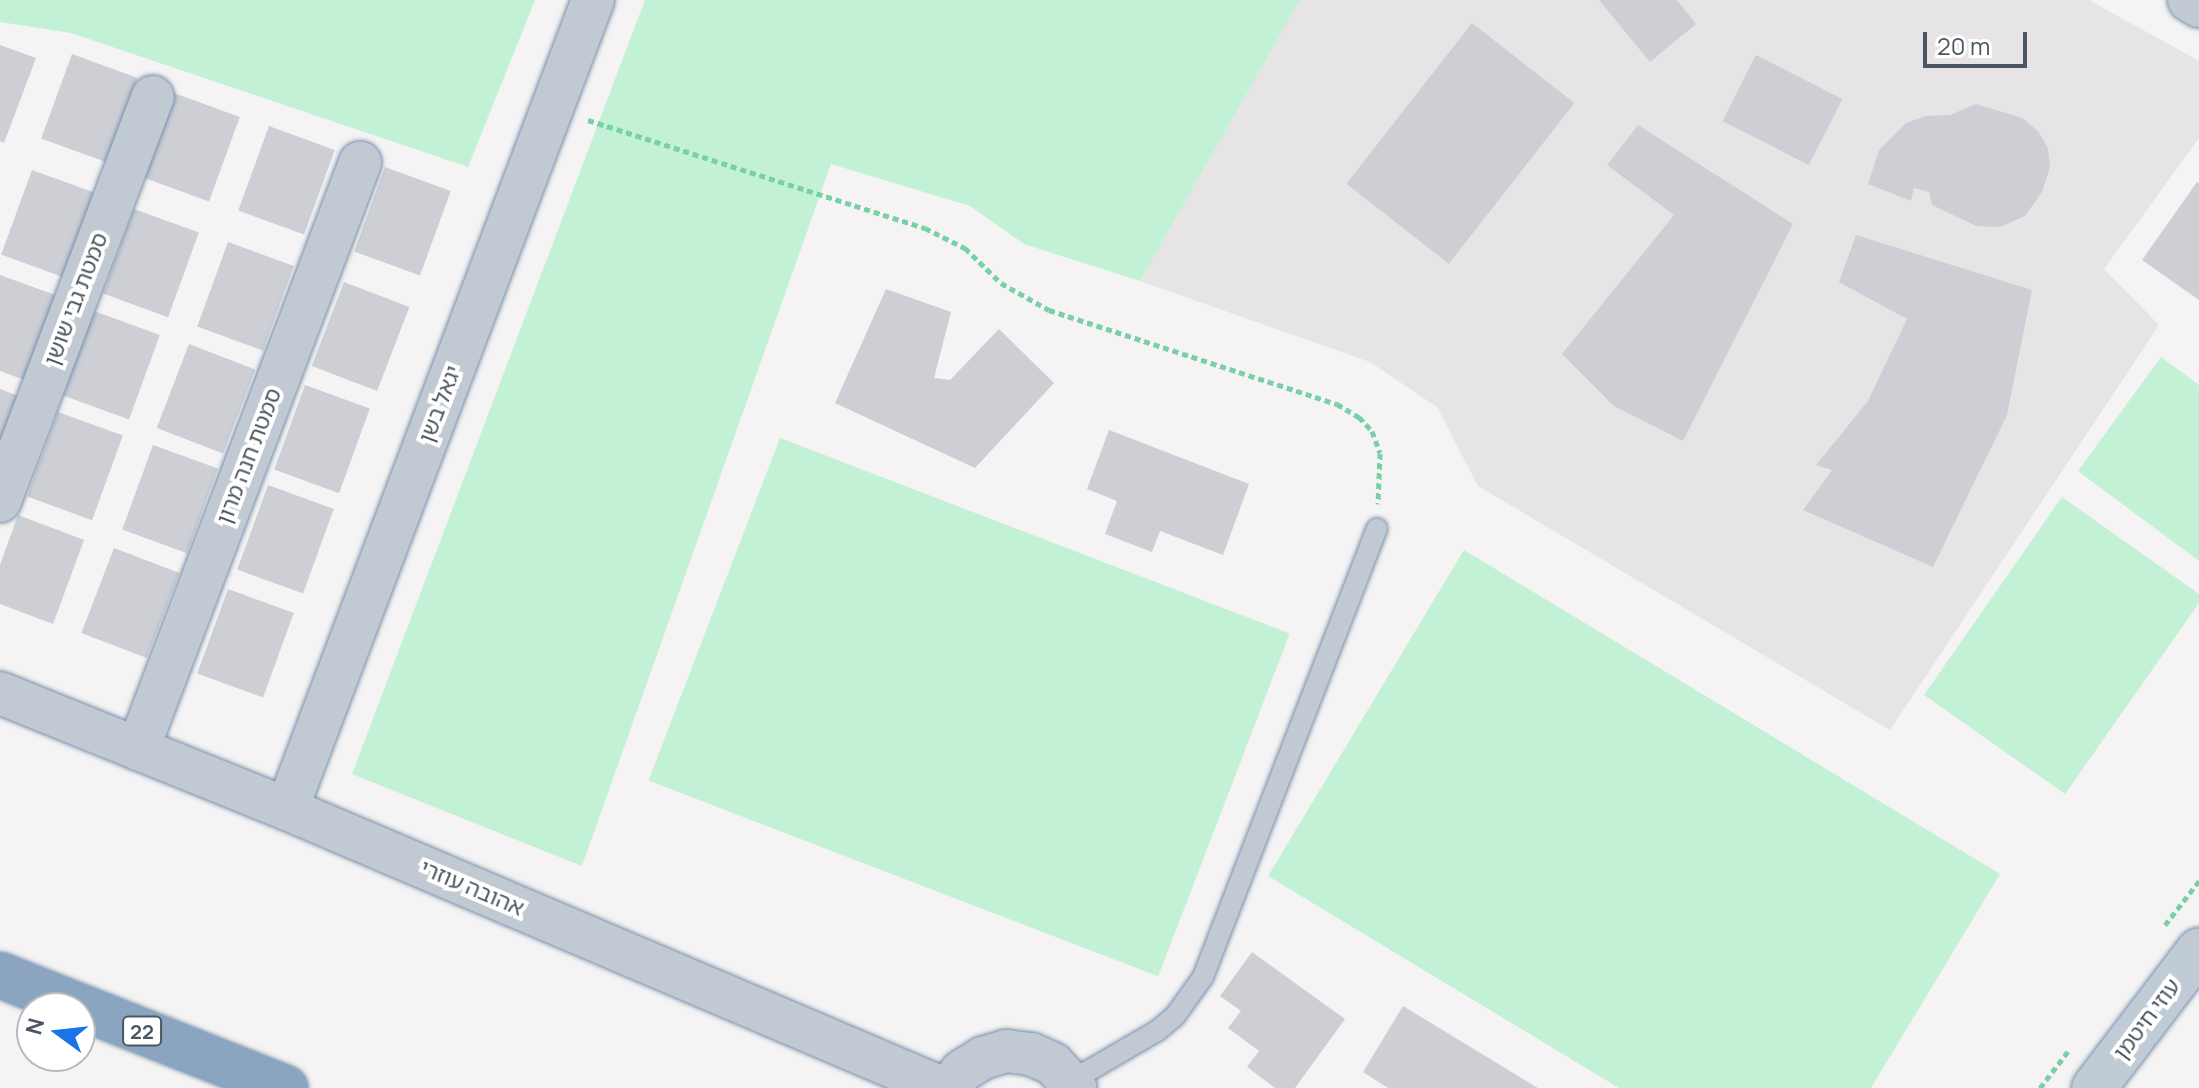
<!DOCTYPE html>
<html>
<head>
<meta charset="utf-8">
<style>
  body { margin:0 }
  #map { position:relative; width:2199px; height:1088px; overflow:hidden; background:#f5f3f3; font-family:Manrope,"Noto Sans Hebrew",sans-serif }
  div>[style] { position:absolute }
  .education>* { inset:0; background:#e6e4e5 }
  .green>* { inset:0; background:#c3f1d5; transform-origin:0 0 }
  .building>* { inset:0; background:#cdcfd5; transform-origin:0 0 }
  .path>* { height:5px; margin-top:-2.5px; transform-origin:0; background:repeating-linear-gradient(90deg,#7ad0a6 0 6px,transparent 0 10px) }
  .roads { filter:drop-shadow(0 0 2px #7690ad) drop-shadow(0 0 2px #7690ad) }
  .lane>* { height:20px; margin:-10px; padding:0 10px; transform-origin:10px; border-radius:10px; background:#c1cad2 }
  .street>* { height:42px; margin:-21px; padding:0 21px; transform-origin:21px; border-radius:21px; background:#c1cad2 }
  .secondary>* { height:44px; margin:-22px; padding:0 22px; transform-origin:22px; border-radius:22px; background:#c1cbd6 }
  .highway>* { height:44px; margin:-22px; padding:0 22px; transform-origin:22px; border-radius:22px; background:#8ba5c1 }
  span { translate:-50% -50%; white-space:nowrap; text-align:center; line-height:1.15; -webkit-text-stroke:8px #fff; paint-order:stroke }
  .shield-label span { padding:2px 6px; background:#fff; border:2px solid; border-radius:6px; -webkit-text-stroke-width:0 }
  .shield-label { font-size:20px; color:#4a5661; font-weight:700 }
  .street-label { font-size:22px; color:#4a5661 }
  .north { position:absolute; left:16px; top:992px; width:80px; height:80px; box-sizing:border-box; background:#fff; border:2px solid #b7bbc0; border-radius:50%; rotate:285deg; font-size:22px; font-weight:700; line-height:32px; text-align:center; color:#4a5661 }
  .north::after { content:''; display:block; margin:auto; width:28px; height:36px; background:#1a73e8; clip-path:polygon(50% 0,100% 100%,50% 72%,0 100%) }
  .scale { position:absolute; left:1923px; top:32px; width:104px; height:36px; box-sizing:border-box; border:4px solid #4a5661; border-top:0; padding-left:10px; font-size:24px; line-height:28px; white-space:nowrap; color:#4a5661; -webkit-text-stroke:6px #fff; paint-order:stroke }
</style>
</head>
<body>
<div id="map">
  <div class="education">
    <i style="clip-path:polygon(1300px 0,2089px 0,2199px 61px,2199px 138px,2104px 269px,2159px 325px,1890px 730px,1478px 486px,1437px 407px,1370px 362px,1140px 281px)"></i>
  </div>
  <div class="green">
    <i style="clip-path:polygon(0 0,535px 0,468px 167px,71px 33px,0 22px)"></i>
    <i style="clip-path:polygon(645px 0,1300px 0,1140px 281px,1024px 244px,970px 206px,831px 164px,582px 866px,352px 774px)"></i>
    <i style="clip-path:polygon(2161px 357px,2199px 385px,2199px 561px,2078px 471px)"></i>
    <i style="left:780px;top:438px;width:546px;height:367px;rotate:21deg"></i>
    <i style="clip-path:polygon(2062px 497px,2199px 594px,2199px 603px,2065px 794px,1924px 695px)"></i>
    <i style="clip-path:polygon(1464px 550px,2000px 874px,1871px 1088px,1619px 1088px,1268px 876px)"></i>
  </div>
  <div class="building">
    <i style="clip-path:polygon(1599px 0,1677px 0,1696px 24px,1650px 62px)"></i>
    <i style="left:1472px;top:23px;width:130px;height:204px;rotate:38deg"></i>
    <i style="clip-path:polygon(0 45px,36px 58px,4px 143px,0 141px)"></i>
    <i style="left:72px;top:54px;width:70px;height:90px;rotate:20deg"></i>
    <i style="left:1756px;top:55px;width:97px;height:74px;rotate:27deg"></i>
    <i style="left:174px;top:93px;width:70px;height:90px;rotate:20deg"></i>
    <i style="clip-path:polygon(1976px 104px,2022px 118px,2038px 131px,2048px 148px,2050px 167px,2042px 192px,2025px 216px,2000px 227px,1976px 226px,1932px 205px,1929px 192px,1914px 188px,1911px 201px,1868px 184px,1879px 150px,1906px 123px,1926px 116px,1950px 115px)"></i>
    <i style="clip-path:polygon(1638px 125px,1793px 224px,1683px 441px,1614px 406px,1562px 354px,1674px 215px,1607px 165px)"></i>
    <i style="left:269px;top:126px;width:70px;height:90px;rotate:20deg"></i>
    <i style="left:385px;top:167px;width:70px;height:90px;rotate:20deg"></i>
    <i style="left:32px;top:170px;width:69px;height:90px;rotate:20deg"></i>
    <i style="clip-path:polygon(2197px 182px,2199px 183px,2199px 300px,2142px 260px)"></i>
    <i style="left:134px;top:209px;width:69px;height:90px;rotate:20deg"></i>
    <i style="clip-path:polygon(1856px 235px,2032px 290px,2007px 415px,1933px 567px,1803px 510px,1832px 470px,1816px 465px,1868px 401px,1907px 319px,1839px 282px)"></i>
    <i style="left:228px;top:242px;width:70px;height:90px;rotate:20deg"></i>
    <i style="clip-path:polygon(0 275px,58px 296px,27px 381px,0 371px)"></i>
    <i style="left:344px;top:282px;width:70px;height:90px;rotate:21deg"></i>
    <i style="clip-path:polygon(886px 289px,951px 312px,934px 378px,950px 380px,999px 329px,1054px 383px,975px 468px,835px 403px)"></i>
    <i style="left:94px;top:311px;width:70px;height:90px;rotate:20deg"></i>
    <i style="left:189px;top:344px;width:71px;height:90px;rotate:21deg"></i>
    <i style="left:305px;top:385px;width:69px;height:90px;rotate:20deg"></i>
    <i style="clip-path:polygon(0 389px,21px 397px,0 454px)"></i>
    <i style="left:58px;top:412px;width:69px;height:90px;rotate:20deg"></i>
    <i style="clip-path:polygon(1109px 430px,1249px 484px,1223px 555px,1160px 531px,1152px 552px,1105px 534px,1117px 501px,1087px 489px)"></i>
    <i style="left:153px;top:445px;width:69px;height:90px;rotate:20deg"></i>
    <i style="left:268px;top:485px;width:70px;height:90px;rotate:20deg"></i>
    <i style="clip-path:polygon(18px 515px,84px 540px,53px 624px,0 604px,0 565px)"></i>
    <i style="left:114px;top:548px;width:70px;height:91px;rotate:21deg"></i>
    <i style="left:228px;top:589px;width:70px;height:90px;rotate:20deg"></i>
    <i style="clip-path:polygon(1252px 952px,1345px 1019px,1295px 1088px,1275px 1088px,1247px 1067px,1259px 1051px,1228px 1028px,1241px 1011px,1220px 996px)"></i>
    <i style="clip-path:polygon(1403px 1006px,1538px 1088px,1388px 1088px,1363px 1072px)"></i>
  </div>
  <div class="path">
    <i style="left:588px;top:120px;width:354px;rotate:17.8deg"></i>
    <i style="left:925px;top:228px;width:45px;rotate:26.6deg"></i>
    <i style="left:965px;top:248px;width:50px;rotate:44.2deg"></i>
    <i style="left:1001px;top:283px;width:55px;rotate:29.4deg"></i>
    <i style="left:1049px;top:310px;width:303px;rotate:18.1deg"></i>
    <i style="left:1337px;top:404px;width:26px;rotate:31deg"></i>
    <i style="left:1359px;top:417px;width:19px;rotate:47deg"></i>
    <i style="left:1372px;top:431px;width:23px;rotate:70deg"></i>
    <i style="left:1380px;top:453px;width:51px;rotate:92.2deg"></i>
    <i style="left:2165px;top:925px;width:56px;rotate:-52.3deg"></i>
    <i style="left:2040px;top:1088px;width:48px;rotate:-52.7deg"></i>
  </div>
  <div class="roads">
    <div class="lane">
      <i style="left:1071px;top:1081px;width:99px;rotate:-30.2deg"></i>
      <i style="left:1157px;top:1031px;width:23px;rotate:-40deg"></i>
      <i style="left:1175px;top:1016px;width:48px;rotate:-54.3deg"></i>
      <i style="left:1203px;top:977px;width:481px;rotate:-68.8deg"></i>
    </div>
    <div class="street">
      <i style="left:2189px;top:0;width:12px;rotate:31deg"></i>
      <i style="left:0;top:501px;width:432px;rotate:-69.3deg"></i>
      <i style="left:0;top:693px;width:310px;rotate:22deg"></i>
      <i style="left:287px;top:809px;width:712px;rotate:23.07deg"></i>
      <i style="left:138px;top:749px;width:627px;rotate:-69.25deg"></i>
      <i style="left:287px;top:809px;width:865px;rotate:-69.28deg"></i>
      <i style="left:949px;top:1088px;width:21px;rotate:-53deg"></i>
      <i style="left:962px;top:1071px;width:25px;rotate:-32deg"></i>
      <i style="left:983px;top:1058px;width:24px;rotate:-17deg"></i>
      <i style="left:1006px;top:1051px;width:25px;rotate:7deg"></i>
      <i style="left:1031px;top:1054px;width:24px;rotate:24deg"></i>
      <i style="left:1053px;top:1064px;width:33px;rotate:47deg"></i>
    </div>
    <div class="secondary">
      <i style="left:2094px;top:1088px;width:173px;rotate:-52.7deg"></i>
    </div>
    <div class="highway">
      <i style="left:0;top:975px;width:307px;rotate:21.6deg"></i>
    </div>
  </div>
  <div class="shield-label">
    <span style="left:142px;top:1031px">22</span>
  </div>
  <div class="street-label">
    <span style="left:76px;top:299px;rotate:-69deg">סמטת גבי שושן</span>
    <span style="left:440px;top:404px;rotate:-69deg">יגאל בשן</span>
    <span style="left:249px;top:456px;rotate:-69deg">סמטת חנה מרון</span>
    <span style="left:472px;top:888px;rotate:23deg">אהובה עוזרי</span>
    <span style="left:2147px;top:1019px;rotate:-53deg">עוזי חיטמן</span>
  </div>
  <div class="north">N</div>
  <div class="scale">20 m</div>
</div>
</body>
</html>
